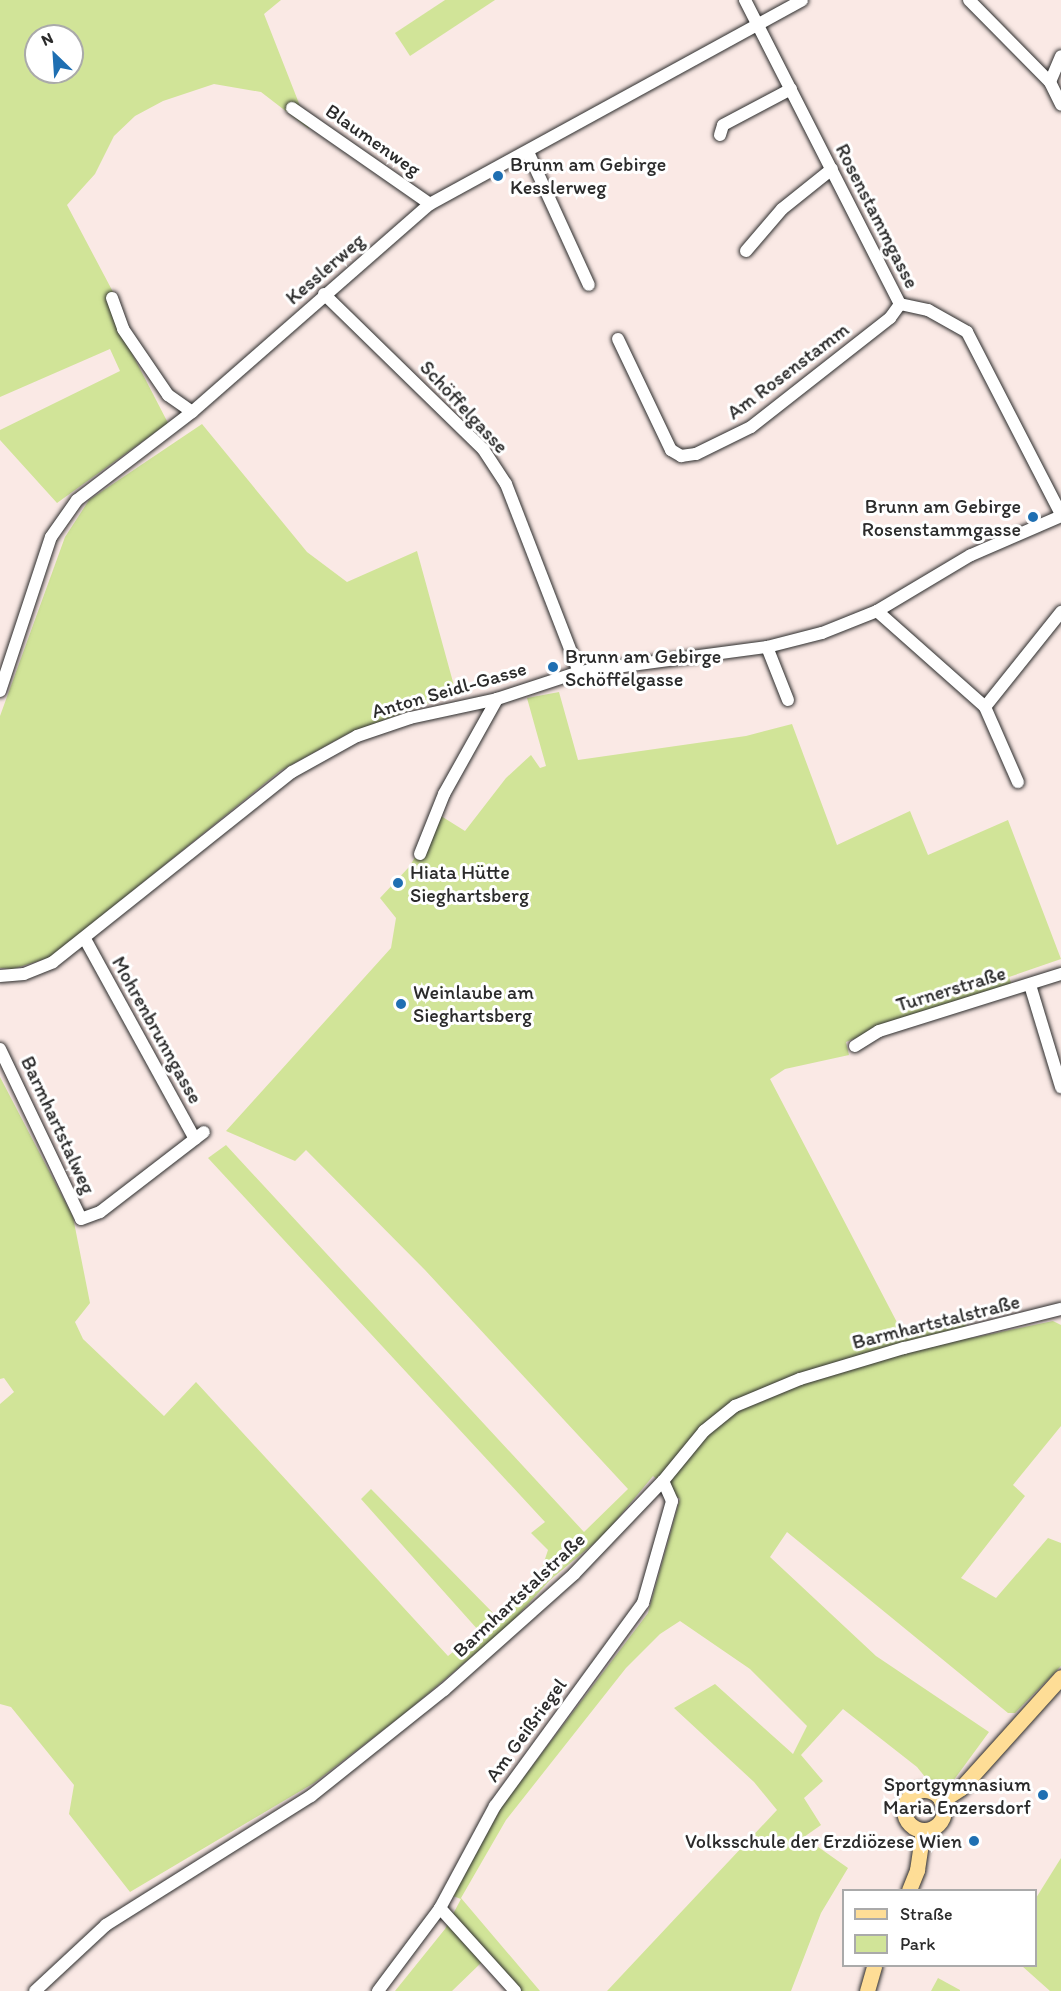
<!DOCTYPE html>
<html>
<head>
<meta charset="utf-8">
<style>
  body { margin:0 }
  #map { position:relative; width:1061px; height:1991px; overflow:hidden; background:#fae9e5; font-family:Itim,sans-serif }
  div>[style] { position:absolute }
  .green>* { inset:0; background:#d1e498 }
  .roads { filter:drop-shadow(0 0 2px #2b2b2b) drop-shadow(0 0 2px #2b2b2b) }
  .minor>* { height:12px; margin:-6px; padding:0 6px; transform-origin:6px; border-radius:6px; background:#fff }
  .major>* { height:15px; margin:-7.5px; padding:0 7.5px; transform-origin:7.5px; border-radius:7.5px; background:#fedd96 }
  .major>.ring { margin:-7.5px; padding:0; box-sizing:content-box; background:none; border:15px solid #fedd96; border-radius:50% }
  .dots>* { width:16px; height:16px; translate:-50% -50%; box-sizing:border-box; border:3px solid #fff; border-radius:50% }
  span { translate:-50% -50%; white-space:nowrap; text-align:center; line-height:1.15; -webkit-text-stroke:6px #fff; paint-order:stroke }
  .street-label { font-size:20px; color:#2b2b2b }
  .poi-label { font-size:20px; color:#2b2b2b }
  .left { translate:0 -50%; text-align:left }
  .right { translate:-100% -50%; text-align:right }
  .legend { position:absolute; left:842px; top:1889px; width:195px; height:78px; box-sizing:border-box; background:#fff; border:2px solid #aaa; margin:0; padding:8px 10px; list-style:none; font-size:18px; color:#2b2b2b }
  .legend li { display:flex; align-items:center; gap:12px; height:30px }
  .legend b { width:30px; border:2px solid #aaa }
  .north { position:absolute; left:24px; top:24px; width:60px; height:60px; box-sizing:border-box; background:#fff; border:2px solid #aaa; border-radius:50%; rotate:335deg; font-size:16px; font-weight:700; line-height:24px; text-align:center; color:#2b2b2b }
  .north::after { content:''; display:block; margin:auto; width:21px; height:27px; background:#1f6fb2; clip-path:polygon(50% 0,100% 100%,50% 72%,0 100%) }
</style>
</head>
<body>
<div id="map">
  <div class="green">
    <i style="clip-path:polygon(evenodd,0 0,281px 0,264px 14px,309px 129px,261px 92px,214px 84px,163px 101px,135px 116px,114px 136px,95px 174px,67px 205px,113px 292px,124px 338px,168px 423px,57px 503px,0 440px,0 430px,120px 371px,110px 349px,0 397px,0 0,36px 36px,72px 36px,72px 72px,36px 72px,36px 36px)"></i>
    <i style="clip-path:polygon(445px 0,495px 0,410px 56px,395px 33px)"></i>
    <i style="clip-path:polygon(202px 424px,307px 552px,347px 582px,417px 551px,456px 693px,349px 733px,280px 771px,51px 957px,13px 969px,0 968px,0 716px,65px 537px,89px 500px)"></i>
    <i style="clip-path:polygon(559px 692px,578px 760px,746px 736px,792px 724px,837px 845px,910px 811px,928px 855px,1008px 820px,1061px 959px,1009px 977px,1013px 988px,880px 1028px,846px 1042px,849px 1055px,785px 1069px,770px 1079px,901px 1330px,960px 1312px,972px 1338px,1053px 1321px,1061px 1325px,1061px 1426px,1013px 1485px,1025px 1496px,961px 1578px,996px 1598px,1048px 1538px,1061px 1543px,1061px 1666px,1015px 1713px,1008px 1713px,787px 1532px,770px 1557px,876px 1656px,989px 1732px,948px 1788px,930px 1783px,917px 1767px,843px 1709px,801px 1755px,823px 1781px,804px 1798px,821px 1825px,804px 1837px,848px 1868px,821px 1913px,791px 1991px,607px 1991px,777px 1810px,754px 1782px,674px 1708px,715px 1684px,793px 1754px,807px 1726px,750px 1669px,680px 1621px,660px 1634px,626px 1668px,506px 1820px,461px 1898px,540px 1991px,511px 1991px,482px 1962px,452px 1991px,395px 1991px,445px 1929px,461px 1899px,453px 1896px,502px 1806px,648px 1613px,680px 1499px,653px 1476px,604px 1535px,550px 1580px,509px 1625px,405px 1713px,314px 1783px,130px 1892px,69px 1814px,74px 1785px,11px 1707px,0 1704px,0 1404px,14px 1392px,4px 1378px,0 1379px,0 1077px,73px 1217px,90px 1303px,75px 1322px,83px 1339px,164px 1416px,196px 1382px,448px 1656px,479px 1631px,361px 1499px,371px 1489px,500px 1620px,540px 1574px,548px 1550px,531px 1533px,545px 1522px,208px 1158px,226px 1145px,584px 1532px,628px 1489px,425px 1270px,306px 1150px,295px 1161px,226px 1131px,391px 948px,396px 918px,380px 898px,409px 867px,441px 816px,465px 831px,506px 778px,531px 755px,540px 768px,546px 766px,527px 698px)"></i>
    <i style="clip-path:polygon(1061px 1858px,1061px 1991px,1050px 1991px,1022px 1966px,1036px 1966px,1036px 1898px)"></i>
    <i style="clip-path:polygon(938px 1978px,960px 1990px,960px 1991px,931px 1991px)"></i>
  </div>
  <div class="roads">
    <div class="minor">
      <i style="left:745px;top:0;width:341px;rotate:63deg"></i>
      <i style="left:900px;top:304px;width:29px;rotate:12deg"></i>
      <i style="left:928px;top:310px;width:45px;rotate:29.4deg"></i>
      <i style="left:967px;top:332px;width:205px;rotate:62.7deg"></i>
      <i style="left:969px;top:0;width:115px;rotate:45.4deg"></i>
      <i style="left:1050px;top:82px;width:25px;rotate:64deg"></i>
      <i style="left:1050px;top:82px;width:28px;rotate:-67deg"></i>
      <i style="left:292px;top:108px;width:168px;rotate:34.8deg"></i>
      <i style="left:720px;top:135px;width:10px;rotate:-73deg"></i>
      <i style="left:723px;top:125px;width:77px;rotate:-27.9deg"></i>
      <i style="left:528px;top:152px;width:146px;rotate:65.4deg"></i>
      <i style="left:746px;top:251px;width:55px;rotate:-49.4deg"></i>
      <i style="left:782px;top:209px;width:64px;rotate:-38.7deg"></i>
      <i style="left:324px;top:294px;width:222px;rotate:44.3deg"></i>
      <i style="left:483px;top:449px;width:42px;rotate:56.7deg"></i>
      <i style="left:506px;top:484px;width:202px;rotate:68.8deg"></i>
      <i style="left:112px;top:298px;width:33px;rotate:70deg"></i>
      <i style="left:123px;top:329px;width:80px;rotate:55.7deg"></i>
      <i style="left:168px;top:395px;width:29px;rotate:35deg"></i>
      <i style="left:618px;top:339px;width:123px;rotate:64.5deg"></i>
      <i style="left:671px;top:450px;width:12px;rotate:31deg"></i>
      <i style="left:681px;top:456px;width:15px;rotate:-8deg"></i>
      <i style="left:696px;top:454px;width:61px;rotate:-26.1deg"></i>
      <i style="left:751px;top:427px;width:177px;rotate:-38.1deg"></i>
      <i style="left:890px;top:318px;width:17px;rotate:-54deg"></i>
      <i style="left:877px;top:611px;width:144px;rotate:41.6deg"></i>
      <i style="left:985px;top:707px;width:122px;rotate:-51.3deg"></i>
      <i style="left:767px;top:647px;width:57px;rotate:68.4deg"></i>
      <i style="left:0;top:691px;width:162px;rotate:-71.7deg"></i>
      <i style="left:51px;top:537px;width:45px;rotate:-54.9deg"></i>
      <i style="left:77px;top:500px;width:145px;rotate:-37.4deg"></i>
      <i style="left:192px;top:412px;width:316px;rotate:-41.2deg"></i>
      <i style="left:430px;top:204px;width:424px;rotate:-28.7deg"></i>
      <i style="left:985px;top:707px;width:82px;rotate:66.3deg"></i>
      <i style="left:420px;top:854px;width:65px;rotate:-68.2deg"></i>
      <i style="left:444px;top:794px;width:109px;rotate:-60.8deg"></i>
      <i style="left:85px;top:939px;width:228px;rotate:61.2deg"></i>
      <i style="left:0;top:976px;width:24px;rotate:-5deg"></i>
      <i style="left:24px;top:974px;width:31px;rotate:-22deg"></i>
      <i style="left:53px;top:962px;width:305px;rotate:-38.5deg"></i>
      <i style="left:292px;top:772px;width:74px;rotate:-29deg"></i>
      <i style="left:357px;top:736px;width:56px;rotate:-18.8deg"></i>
      <i style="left:410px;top:718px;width:89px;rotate:-12.3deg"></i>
      <i style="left:497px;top:699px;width:86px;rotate:-18.2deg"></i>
      <i style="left:579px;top:672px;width:190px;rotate:-7.6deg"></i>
      <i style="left:767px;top:647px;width:57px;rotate:-14.3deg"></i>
      <i style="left:822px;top:633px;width:59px;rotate:-21.8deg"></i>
      <i style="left:877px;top:611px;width:109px;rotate:-30.8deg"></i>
      <i style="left:971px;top:555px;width:98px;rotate:-23.4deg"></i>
      <i style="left:1030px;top:985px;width:107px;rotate:73.1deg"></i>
      <i style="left:855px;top:1046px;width:28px;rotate:-32deg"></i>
      <i style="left:879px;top:1031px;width:191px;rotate:-17.4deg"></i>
      <i style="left:0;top:1049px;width:188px;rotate:64.5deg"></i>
      <i style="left:81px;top:1219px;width:20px;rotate:-20deg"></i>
      <i style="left:100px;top:1212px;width:131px;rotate:-37.6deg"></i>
      <i style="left:440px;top:1908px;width:112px;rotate:47.9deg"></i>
      <i style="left:35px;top:1991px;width:97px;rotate:-42.9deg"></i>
      <i style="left:106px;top:1925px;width:242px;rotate:-32.2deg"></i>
      <i style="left:311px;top:1796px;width:170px;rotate:-38.6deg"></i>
      <i style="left:444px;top:1690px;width:174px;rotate:-41.7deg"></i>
      <i style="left:574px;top:1574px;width:129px;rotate:-46.3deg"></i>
      <i style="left:663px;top:1481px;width:65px;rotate:-50.6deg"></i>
      <i style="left:704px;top:1431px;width:40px;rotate:-39deg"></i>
      <i style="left:735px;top:1406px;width:70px;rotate:-22.6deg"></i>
      <i style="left:800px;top:1379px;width:109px;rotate:-16.6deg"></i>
      <i style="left:904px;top:1348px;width:162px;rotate:-14deg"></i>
      <i style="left:378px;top:1991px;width:104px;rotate:-53.2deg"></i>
      <i style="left:440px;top:1908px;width:116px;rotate:-61.7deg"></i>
      <i style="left:495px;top:1806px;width:251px;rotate:-53.9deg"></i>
      <i style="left:643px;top:1603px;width:106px;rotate:-74.1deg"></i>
      <i style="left:672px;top:1501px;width:22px;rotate:-114deg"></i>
    </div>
    <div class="major">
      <i class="ring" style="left:904px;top:1790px;width:25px;height:25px"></i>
      <i style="left:941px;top:1801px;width:24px;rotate:-33deg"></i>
      <i style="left:961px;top:1788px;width:149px;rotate:-48deg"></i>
      <i style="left:909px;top:1890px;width:22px;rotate:-68deg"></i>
      <i style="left:917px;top:1870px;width:40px;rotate:-81.5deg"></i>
      <i style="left:867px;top:1991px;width:26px;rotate:-74deg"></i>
    </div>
  </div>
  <div class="dots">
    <i style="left:498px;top:176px;background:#1f6fb2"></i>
    <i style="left:1033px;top:517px;background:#1f6fb2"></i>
    <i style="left:553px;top:667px;background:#1f6fb2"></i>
    <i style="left:398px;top:883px;background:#1f6fb2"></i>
    <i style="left:401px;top:1004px;background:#1f6fb2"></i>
    <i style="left:1043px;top:1795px;background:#1f6fb2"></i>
    <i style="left:974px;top:1841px;background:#1f6fb2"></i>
  </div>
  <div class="street-label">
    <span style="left:373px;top:140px;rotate:35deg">Blaumenweg</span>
    <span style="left:877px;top:216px;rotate:63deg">Rosenstammgasse</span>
    <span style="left:325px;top:269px;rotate:-41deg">Kesslerweg</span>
    <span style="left:788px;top:371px;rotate:-37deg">Am Rosenstamm</span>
    <span style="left:464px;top:407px;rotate:47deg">Schöffelgasse</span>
    <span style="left:449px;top:690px;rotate:-16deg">Anton Seidl-Gasse</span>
    <span style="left:951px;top:989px;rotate:-17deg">Turnerstraße</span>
    <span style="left:157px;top:1030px;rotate:61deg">Mohrenbrunngasse</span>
    <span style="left:58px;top:1125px;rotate:65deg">Barmhartstalweg</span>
    <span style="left:936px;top:1322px;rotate:-14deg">Barmhartstalstraße</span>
    <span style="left:519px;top:1595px;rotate:-43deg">Barmhartstalstraße</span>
    <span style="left:526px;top:1730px;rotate:-54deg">Am Geißriegel</span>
  </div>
  <div class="poi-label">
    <span class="left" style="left:510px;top:176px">Brunn am Gebirge<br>Kesslerweg</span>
    <span class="right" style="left:1021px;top:518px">Brunn am Gebirge<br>Rosenstammgasse</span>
    <span class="left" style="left:565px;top:668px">Brunn am Gebirge<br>Schöffelgasse</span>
    <span class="left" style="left:410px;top:884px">Hiata Hütte<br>Sieghartsberg</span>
    <span class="left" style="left:413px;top:1004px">Weinlaube am<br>Sieghartsberg</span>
    <span class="right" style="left:1031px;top:1796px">Sportgymnasium<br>Maria Enzersdorf</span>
    <span class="right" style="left:962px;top:1841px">Volksschule der Erzdiözese Wien</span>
  </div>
  <ul class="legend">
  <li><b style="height:8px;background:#fedd96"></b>Straße</li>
  <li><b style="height:16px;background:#d1e498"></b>Park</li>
  </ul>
  <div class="north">N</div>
</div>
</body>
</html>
